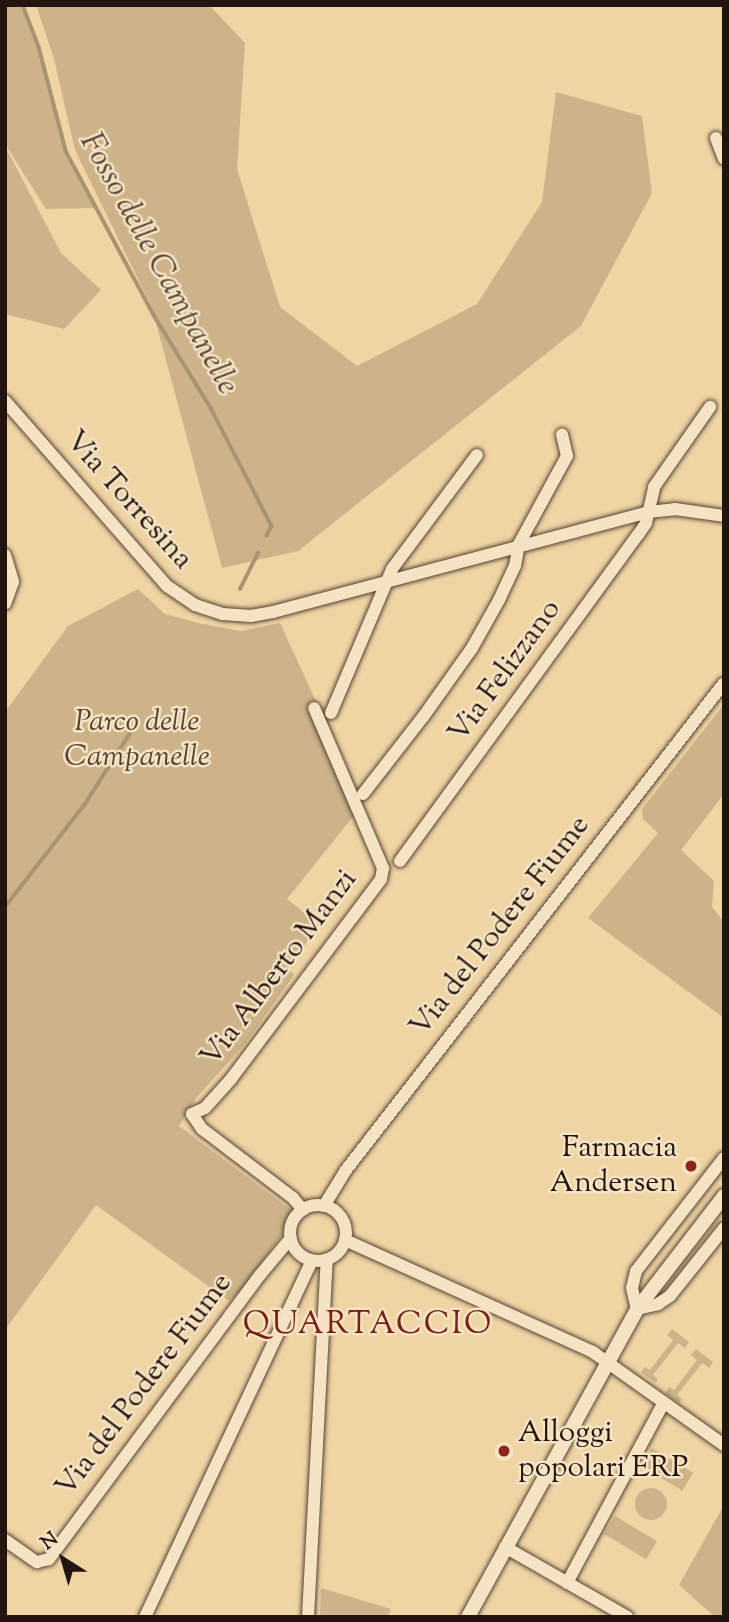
<!DOCTYPE html>
<html>
<head>
<meta charset="utf-8">
<style>
  body { margin:0 }
  #map { position:relative; width:729px; height:1622px; overflow:hidden; background:#efd4a4; font-family:"Sorts Mill Goudy",serif }
  div>[style] { position:absolute }
  .green>* { inset:0; background:#ccb38a; transform-origin:0 0 }
  .round { border-radius:50% }
  .stream>* { height:3.5px; margin:-1.75px; padding:0 1.75px; transform-origin:1.75px; border-radius:1.75px; background:#aa9371 }
  .roads { filter:drop-shadow(0 0 2px #574434) drop-shadow(0 0 2px #574434) }
  .minor>* { height:12px; margin:-6px; padding:0 6px; transform-origin:6px; border-radius:6px; background:#f5e3c4 }
  .minor>.ring { margin:-6px; padding:0; box-sizing:content-box; background:none; border:12px solid #f5e3c4; border-radius:50% }
  .tertiary>* { height:14px; margin:-7px; padding:0 7px; transform-origin:7px; border-radius:7px; background:#f5e3c4 }
  .dots>* { width:19px; height:19px; translate:-50% -50%; box-sizing:border-box; border:4px solid #f5e3c4; border-radius:50% }
  span { translate:-50% -50%; white-space:nowrap; text-align:center; line-height:1.15; -webkit-text-stroke:5px #f5e3c4; paint-order:stroke }
  .street-label { font-size:30px; color:#24140e }
  .park-label { font-size:30px; color:#564433; font-style:italic }
  .poi-label { font-size:30px; color:#24140e }
  .right { translate:-100% -50%; text-align:right }
  .left { translate:0 -50%; text-align:left }
  .water-label { font-size:32px; color:#5a4736; font-style:italic }
  .neighbourhood-label { font-size:32px; color:#7a1f14; letter-spacing:2px }
  .frame { position:absolute; inset:0; border:7px solid #24140e; pointer-events:none }
  .north { position:absolute; left:28px; top:1524px; width:70px; height:70px; -webkit-text-stroke:5px #f5e3c4; paint-order:stroke; rotate:323deg; font-size:19px; font-weight:700; line-height:28px; text-align:center; color:#24140e }
  .north::after { content:''; display:block; margin:auto; width:24px; height:32px; background:#24140e; clip-path:polygon(50% 0,100% 100%,50% 72%,0 100%) }
</style>
</head>
<body>
<div id="map">
  <div class="green">
    <i style="clip-path:polygon(5px 5px,23px 5px,39px 47px,66px 151px,96px 208px,46px 209px,5px 144px)"></i>
    <i style="clip-path:polygon(36px 5px,209px 5px,245px 43px,237px 169px,280px 307px,357px 366px,477px 304px,542px 202px,556px 92px,642px 116px,652px 193px,581px 326px,298px 551px,222px 568px,152px 308px,75px 150px,54px 59px)"></i>
    <i style="clip-path:polygon(5px 146px,61px 253px,101px 290px,64px 329px,5px 314px)"></i>
    <i style="clip-path:polygon(138px 589px,165px 614px,198px 623px,241px 631px,280px 623px,363px 804px,287px 899px,320px 925px,301px 950px,298px 949px,300px 953px,288px 968px,294px 975px,245px 1044px,196px 1098px,179px 1126px,291px 1210px,284px 1232px,240px 1292px,229px 1301px,96px 1205px,5px 1330px,5px 712px,68px 626px)"></i>
    <i style="clip-path:polygon(724px 704px,724px 794px,681px 850px,714px 881px,712px 907px,724px 922px,724px 1018px,588px 918px,658px 833px,643px 819px,642px 809px)"></i>
    <i style="clip-path:polygon(672px 1329px,689px 1342px,685px 1348px,678px 1343px,653px 1375px,658px 1379px,655px 1383px,641px 1372px,645px 1367px,650px 1370px,673px 1340px,667px 1335px)"></i>
    <i style="clip-path:polygon(696px 1349px,713px 1362px,709px 1368px,702px 1363px,677px 1395px,682px 1399px,679px 1403px,665px 1393px,669px 1387px,674px 1390px,697px 1360px,691px 1355px)"></i>
    <i style="left:652px;top:1448px;width:48px;height:21px;rotate:31deg"></i>
    <i class="round" style="left:635px;top:1488px;width:32px;height:32px"></i>
    <i style="clip-path:polygon(724px 1505px,724px 1617px,715px 1617px,679px 1585px)"></i>
    <i style="left:615px;top:1516px;width:49px;height:21px;rotate:31deg"></i>
    <i style="clip-path:polygon(321px 1588px,391px 1609px,388px 1617px,320px 1617px)"></i>
  </div>
  <div class="stream">
    <i style="left:23px;top:5px;width:45px;rotate:69.1deg"></i>
    <i style="left:39px;top:47px;width:107px;rotate:75.4deg"></i>
    <i style="left:66px;top:151px;width:188px;rotate:61.8deg"></i>
    <i style="left:155px;top:317px;width:107px;rotate:58.4deg"></i>
    <i style="left:211px;top:408px;width:133px;rotate:62.7deg"></i>
    <i style="left:272px;top:526px;width:11px;rotate:117deg"></i>
    <i style="left:240px;top:589px;width:40px;rotate:-63.4deg"></i>
    <i style="left:5px;top:907px;width:130px;rotate:-52.2deg"></i>
    <i style="left:85px;top:804px;width:91px;rotate:-57.5deg"></i>
  </div>
  <div class="roads">
    <div class="minor">
      <i style="left:716px;top:138px;width:22px;rotate:69deg"></i>
      <i style="left:5px;top:401px;width:246px;rotate:48.8deg"></i>
      <i style="left:167px;top:586px;width:34px;rotate:34deg"></i>
      <i style="left:195px;top:605px;width:29px;rotate:18deg"></i>
      <i style="left:223px;top:614px;width:28px;rotate:4deg"></i>
      <i style="left:251px;top:616px;width:22px;rotate:-10deg"></i>
      <i style="left:273px;top:612px;width:388px;rotate:-14.9deg"></i>
      <i style="left:648px;top:512px;width:27px;rotate:-6deg"></i>
      <i style="left:675px;top:509px;width:49px;rotate:8.1deg"></i>
      <i style="left:5px;top:555px;width:28px;rotate:73deg"></i>
      <i style="left:13px;top:582px;width:23px;rotate:110deg"></i>
      <i style="left:331px;top:713px;width:156px;rotate:-67deg"></i>
      <i style="left:392px;top:569px;width:142px;rotate:-53.3deg"></i>
      <i style="left:363px;top:794px;width:98px;rotate:-52.1deg"></i>
      <i style="left:423px;top:717px;width:85px;rotate:-54.6deg"></i>
      <i style="left:472px;top:648px;width:55px;rotate:-60.6deg"></i>
      <i style="left:499px;top:600px;width:38px;rotate:-65deg"></i>
      <i style="left:515px;top:566px;width:22px;rotate:-80deg"></i>
      <i style="left:519px;top:544px;width:100px;rotate:-61.4deg"></i>
      <i style="left:567px;top:456px;width:22px;rotate:-103deg"></i>
      <i style="left:400px;top:861px;width:404px;rotate:-53.9deg"></i>
      <i style="left:638px;top:535px;width:14px;rotate:-56deg"></i>
      <i style="left:646px;top:523px;width:37px;rotate:-77deg"></i>
      <i style="left:654px;top:487px;width:98px;rotate:-55deg"></i>
      <i style="left:724px;top:1158px;width:143px;rotate:127.9deg"></i>
      <i style="left:636px;top:1271px;width:17px;rotate:103deg"></i>
      <i style="left:632px;top:1288px;width:22px;rotate:77deg"></i>
      <i style="left:637px;top:1309px;width:22px;rotate:-13deg"></i>
      <i style="left:658px;top:1304px;width:14px;rotate:-34deg"></i>
      <i style="left:670px;top:1296px;width:87px;rotate:-51.5deg"></i>
      <i class="ring" style="left:290px;top:1205px;width:44px;height:44px"></i>
      <i style="left:324px;top:1206px;width:42px;rotate:-58.6deg"></i>
      <i style="left:346px;top:1170px;width:616px;rotate:-52.18deg"></i>
      <i style="left:303px;top:1210px;width:16px;rotate:-130deg"></i>
      <i style="left:293px;top:1198px;width:114px;rotate:-142.8deg"></i>
      <i style="left:202px;top:1129px;width:18px;rotate:-124deg"></i>
      <i style="left:192px;top:1114px;width:14px;rotate:-25deg"></i>
      <i style="left:205px;top:1108px;width:39px;rotate:-48deg"></i>
      <i style="left:231px;top:1079px;width:250px;rotate:-53.1deg"></i>
      <i style="left:381px;top:879px;width:11px;rotate:-80deg"></i>
      <i style="left:383px;top:868px;width:174px;rotate:-113.3deg"></i>
      <i style="left:345px;top:1240px;width:272px;rotate:24.3deg"></i>
      <i style="left:593px;top:1352px;width:161px;rotate:35.4deg"></i>
      <i style="left:5px;top:1540px;width:39px;rotate:35deg"></i>
      <i style="left:37px;top:1562px;width:12px;rotate:-14deg"></i>
      <i style="left:49px;top:1559px;width:354px;rotate:-53.4deg"></i>
      <i style="left:260px;top:1275px;width:48px;rotate:-50deg"></i>
      <i style="left:505px;top:1547px;width:141px;rotate:29.8deg"></i>
      <i style="left:567px;top:1583px;width:205px;rotate:-61.8deg"></i>
      <i style="left:145px;top:1617px;width:393px;rotate:-64.9deg"></i>
      <i style="left:308px;top:1617px;width:358px;rotate:-87deg"></i>
    </div>
    <div class="tertiary">
      <i style="left:468px;top:1617px;width:351px;rotate:-61.2deg"></i>
      <i style="left:637px;top:1309px;width:143px;rotate:-52.4deg"></i>
    </div>
  </div>
  <div class="dots">
    <i style="left:691px;top:1166px;background:#8f2418"></i>
    <i style="left:504px;top:1451px;background:#8f2418"></i>
  </div>
  <div class="street-label">
    <span style="left:128px;top:501px;rotate:48deg">Via Torresina</span>
    <span style="left:506px;top:672px;rotate:-54deg">Via Felizzano</span>
    <span style="left:501px;top:927px;rotate:-52deg">Via del Podere Fiume</span>
    <span style="left:280px;top:969px;rotate:-53deg">Via Alberto Manzi</span>
    <span style="left:145px;top:1386px;rotate:-53deg">Via del Podere Fiume</span>
  </div>
  <div class="park-label">
    <span style="left:137px;top:740px">Parco delle<br>Campanelle</span>
  </div>
  <div class="poi-label">
    <span class="right" style="left:677px;top:1166px">Farmacia<br>Andersen</span>
    <span class="left" style="left:518px;top:1451px">Alloggi<br>popolari ERP</span>
  </div>
  <div class="water-label">
    <span style="left:158px;top:264px;rotate:61deg">Fosso delle Campanelle</span>
  </div>
  <div class="neighbourhood-label">
    <span style="left:368px;top:1325px">QUARTACCIO</span>
  </div>
  <div class="frame"></div>
  <div class="north">N</div>
</div>
</body>
</html>
